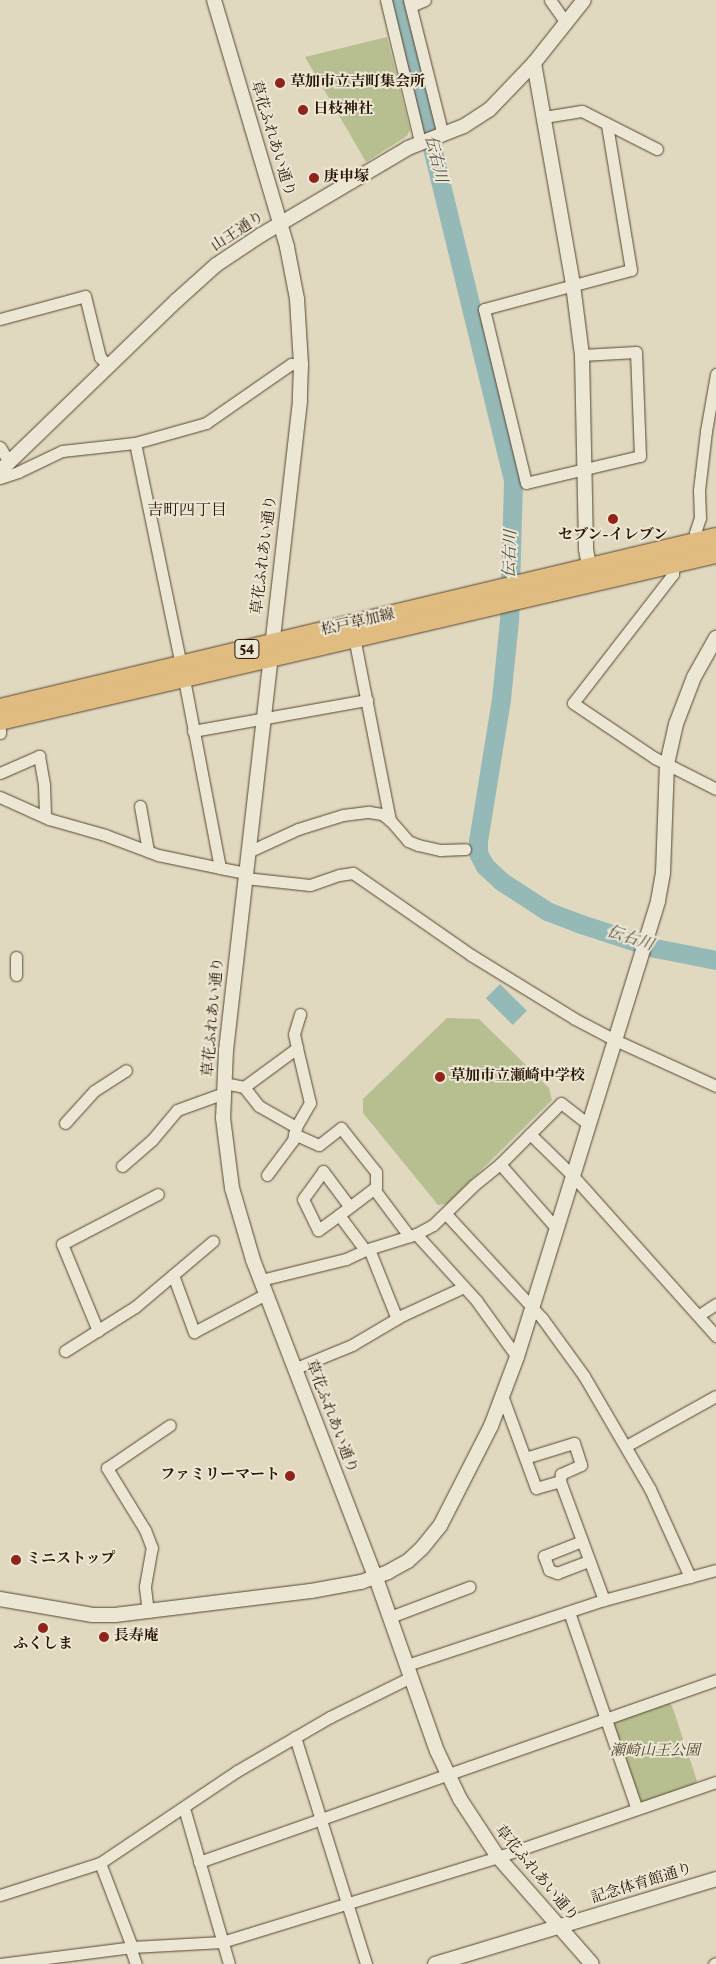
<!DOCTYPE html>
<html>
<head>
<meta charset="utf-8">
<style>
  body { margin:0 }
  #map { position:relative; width:716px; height:1964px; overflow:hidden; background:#e1d9bf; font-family:Vollkorn,"Noto Serif JP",serif }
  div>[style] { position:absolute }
  .green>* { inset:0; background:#b7be8f }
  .water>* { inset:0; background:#95b9b7; transform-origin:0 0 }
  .river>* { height:19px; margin:-9.5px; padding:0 9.5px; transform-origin:9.5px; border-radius:9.5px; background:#95b9b7 }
  .roads { filter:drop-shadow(0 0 1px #584531) drop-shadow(0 0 1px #584531) }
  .minor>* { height:11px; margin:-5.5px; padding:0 5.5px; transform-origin:5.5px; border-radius:5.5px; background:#ece6d5 }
  .tertiary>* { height:14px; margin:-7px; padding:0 7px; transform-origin:7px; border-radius:7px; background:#ece6d5 }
  .primary>* { height:18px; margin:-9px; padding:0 9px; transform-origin:9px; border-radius:9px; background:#e0bc80 }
  .dots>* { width:14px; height:14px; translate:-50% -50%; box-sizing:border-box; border:2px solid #ece6d5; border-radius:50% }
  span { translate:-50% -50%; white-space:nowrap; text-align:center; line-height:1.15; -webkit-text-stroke:4px #ece6d5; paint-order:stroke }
  .shield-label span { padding:1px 4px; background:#ece6d5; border:1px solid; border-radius:4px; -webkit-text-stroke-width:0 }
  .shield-label { font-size:14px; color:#2a1402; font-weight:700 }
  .poi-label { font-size:15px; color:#2a1402; font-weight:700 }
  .left { translate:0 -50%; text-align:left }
  .right { translate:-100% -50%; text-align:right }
  .street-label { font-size:15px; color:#2a1402 }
  .park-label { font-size:15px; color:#54472c; font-style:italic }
  .water-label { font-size:16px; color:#4f4e41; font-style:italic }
  .neighbourhood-label { font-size:16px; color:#2a1402 }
</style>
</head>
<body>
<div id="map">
  <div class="green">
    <i style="clip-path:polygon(387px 37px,410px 130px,407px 136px,366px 162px,305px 57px)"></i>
    <i style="clip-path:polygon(447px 1018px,479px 1019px,549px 1088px,552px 1100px,447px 1204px,438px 1205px,363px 1113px,363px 1099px)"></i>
    <i style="clip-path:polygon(669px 1703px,672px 1706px,697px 1781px,693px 1785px,643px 1802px,639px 1800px,613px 1726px,615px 1720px)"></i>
  </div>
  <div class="water">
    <i style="left:500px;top:984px;width:38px;height:20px;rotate:45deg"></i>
  </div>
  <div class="river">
    <i style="left:396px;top:0;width:495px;rotate:76.3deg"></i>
    <i style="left:513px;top:481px;width:139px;rotate:91.6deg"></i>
    <i style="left:509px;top:620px;width:79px;rotate:95.8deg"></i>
    <i style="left:501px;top:699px;width:144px;rotate:99.2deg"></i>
    <i style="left:478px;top:841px;width:12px;rotate:90deg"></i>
    <i style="left:478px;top:853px;width:15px;rotate:62deg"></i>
    <i style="left:485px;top:866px;width:22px;rotate:43deg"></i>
    <i style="left:501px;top:881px;width:55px;rotate:33.1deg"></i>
    <i style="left:547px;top:911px;width:36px;rotate:21deg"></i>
    <i style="left:581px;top:924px;width:78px;rotate:18deg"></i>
    <i style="left:655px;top:948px;width:62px;rotate:11.1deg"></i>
  </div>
  <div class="roads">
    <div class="minor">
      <i style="left:386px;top:0;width:146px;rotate:76.5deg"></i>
      <i style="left:409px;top:0;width:139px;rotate:75.9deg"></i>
      <i style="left:550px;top:0;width:28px;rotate:55deg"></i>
      <i style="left:411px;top:6px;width:15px;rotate:-23deg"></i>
      <i style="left:544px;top:117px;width:38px;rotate:-9deg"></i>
      <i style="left:582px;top:111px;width:84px;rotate:26.9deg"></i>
      <i style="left:0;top:319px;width:88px;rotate:-15.1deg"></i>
      <i style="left:85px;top:296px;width:63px;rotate:76.2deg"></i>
      <i style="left:100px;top:357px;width:12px;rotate:48deg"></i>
      <i style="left:582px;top:355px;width:54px;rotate:-3.2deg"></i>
      <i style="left:636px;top:352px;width:104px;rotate:87.8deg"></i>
      <i style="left:640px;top:456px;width:117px;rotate:166.7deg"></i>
      <i style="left:526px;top:483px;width:179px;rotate:-103.6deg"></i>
      <i style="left:484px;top:309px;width:152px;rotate:-14.9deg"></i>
      <i style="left:631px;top:270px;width:147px;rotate:-99.4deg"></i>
      <i style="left:135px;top:443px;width:227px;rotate:78.3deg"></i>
      <i style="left:0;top:447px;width:17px;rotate:59deg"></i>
      <i style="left:0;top:478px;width:19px;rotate:-18deg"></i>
      <i style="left:18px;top:472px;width:49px;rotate:-25.5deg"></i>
      <i style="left:62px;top:451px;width:73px;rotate:-6.3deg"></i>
      <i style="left:135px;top:443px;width:74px;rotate:-15.7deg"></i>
      <i style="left:206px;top:423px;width:103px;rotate:-34.8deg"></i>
      <i style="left:291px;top:364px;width:10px;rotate:6deg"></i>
      <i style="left:697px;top:542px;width:9px;rotate:-103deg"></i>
      <i style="left:695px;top:533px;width:16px;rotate:-72deg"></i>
      <i style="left:700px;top:518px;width:28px;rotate:-92deg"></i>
      <i style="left:699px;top:490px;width:59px;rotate:-83.2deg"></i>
      <i style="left:706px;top:431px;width:58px;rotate:-80deg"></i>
      <i style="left:674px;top:564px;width:10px;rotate:96deg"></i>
      <i style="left:673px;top:574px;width:163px;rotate:127.8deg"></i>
      <i style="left:573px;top:703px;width:99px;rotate:33.9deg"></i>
      <i style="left:655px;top:758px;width:68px;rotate:26.9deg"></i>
      <i style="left:354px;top:637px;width:187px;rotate:78.9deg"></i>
      <i style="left:184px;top:679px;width:192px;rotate:79.2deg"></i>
      <i style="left:220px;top:868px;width:25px;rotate:11deg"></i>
      <i style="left:0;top:730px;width:3px;rotate:90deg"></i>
      <i style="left:193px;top:731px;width:177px;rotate:-10.1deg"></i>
      <i style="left:0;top:773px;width:43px;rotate:-23.6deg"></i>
      <i style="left:39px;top:756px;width:29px;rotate:80deg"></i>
      <i style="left:44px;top:785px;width:32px;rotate:88deg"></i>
      <i style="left:0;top:797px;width:54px;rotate:24.2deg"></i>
      <i style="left:49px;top:819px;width:58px;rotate:15.9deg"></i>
      <i style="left:105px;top:835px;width:57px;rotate:20.7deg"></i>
      <i style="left:158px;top:855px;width:63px;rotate:11.8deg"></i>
      <i style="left:140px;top:806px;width:46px;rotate:79.9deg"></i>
      <i style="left:248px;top:852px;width:55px;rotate:-24.7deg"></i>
      <i style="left:298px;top:829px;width:47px;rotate:-17.3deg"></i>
      <i style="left:343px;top:815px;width:26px;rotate:-7deg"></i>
      <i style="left:369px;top:812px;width:13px;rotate:9deg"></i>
      <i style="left:382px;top:814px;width:10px;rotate:37deg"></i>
      <i style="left:390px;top:820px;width:28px;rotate:49deg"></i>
      <i style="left:408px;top:841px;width:11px;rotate:22deg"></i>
      <i style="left:418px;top:845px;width:23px;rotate:13deg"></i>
      <i style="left:440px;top:850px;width:25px;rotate:-2deg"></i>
      <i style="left:245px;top:878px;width:65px;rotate:6.1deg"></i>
      <i style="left:310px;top:885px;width:31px;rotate:-19deg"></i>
      <i style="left:339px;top:875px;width:14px;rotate:-8deg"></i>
      <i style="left:353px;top:873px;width:144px;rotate:34.8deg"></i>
      <i style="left:471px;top:955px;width:122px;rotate:31.6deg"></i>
      <i style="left:575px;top:1019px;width:45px;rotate:27.7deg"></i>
      <i style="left:615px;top:1040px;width:111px;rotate:24.5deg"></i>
      <i style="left:16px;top:975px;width:18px;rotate:-90deg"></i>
      <i style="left:224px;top:1083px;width:20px;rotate:11deg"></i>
      <i style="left:244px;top:1087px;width:24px;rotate:52deg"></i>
      <i style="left:259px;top:1106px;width:43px;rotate:29.6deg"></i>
      <i style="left:244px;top:1087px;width:66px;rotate:-36.3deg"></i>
      <i style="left:297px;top:1048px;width:14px;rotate:-102deg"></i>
      <i style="left:294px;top:1034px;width:21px;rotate:-73deg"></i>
      <i style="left:65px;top:1123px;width:43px;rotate:-47.8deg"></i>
      <i style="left:94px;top:1091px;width:38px;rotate:-33deg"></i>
      <i style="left:294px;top:1134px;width:27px;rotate:24deg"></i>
      <i style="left:319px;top:1145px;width:28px;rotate:-38deg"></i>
      <i style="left:341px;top:1128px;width:56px;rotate:51.5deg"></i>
      <i style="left:376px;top:1172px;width:15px;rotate:90deg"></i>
      <i style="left:376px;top:1187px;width:46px;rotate:142.9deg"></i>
      <i style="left:339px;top:1215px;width:44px;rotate:53.4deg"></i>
      <i style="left:530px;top:1134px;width:60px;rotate:44.3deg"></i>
      <i style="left:573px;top:1176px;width:215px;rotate:48.2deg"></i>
      <i style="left:500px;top:1164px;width:85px;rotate:48.8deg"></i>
      <i style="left:122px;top:1166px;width:40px;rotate:-41deg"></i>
      <i style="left:152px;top:1140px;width:39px;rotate:-50deg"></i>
      <i style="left:177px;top:1110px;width:50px;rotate:-19.9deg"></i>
      <i style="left:267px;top:1175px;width:44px;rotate:-53.4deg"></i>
      <i style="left:293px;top:1140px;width:13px;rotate:-77deg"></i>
      <i style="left:296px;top:1127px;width:28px;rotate:-60deg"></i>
      <i style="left:310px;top:1103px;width:57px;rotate:-103.3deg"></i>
      <i style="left:374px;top:1189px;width:59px;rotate:53.3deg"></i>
      <i style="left:446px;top:1214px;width:142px;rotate:47.3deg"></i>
      <i style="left:542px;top:1318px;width:72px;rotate:54.1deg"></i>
      <i style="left:584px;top:1376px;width:131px;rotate:59.7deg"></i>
      <i style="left:650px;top:1489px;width:97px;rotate:65.6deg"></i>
      <i style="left:339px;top:1215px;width:26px;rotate:144deg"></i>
      <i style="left:318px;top:1230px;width:34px;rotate:-116deg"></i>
      <i style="left:303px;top:1199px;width:34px;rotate:-54deg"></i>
      <i style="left:323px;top:1171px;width:44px;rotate:53.4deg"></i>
      <i style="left:416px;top:1234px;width:89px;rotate:47.7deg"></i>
      <i style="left:476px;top:1300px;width:70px;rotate:54.3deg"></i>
      <i style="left:369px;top:1249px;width:75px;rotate:68.2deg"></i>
      <i style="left:173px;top:1275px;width:61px;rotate:69.8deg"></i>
      <i style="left:194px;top:1332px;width:81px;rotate:-27.8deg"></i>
      <i style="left:261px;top:1280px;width:88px;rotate:-13.9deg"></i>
      <i style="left:346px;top:1259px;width:21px;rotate:-25deg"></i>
      <i style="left:365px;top:1250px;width:53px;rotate:-17.4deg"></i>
      <i style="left:416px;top:1234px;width:19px;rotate:-28deg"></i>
      <i style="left:433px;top:1225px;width:57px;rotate:-44.3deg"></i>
      <i style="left:474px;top:1185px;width:33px;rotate:-39deg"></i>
      <i style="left:500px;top:1164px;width:86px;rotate:-45deg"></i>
      <i style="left:561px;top:1103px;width:34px;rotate:38deg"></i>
      <i style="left:699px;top:1315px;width:20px;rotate:-33deg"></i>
      <i style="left:98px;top:1331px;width:94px;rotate:-112.5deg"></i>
      <i style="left:62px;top:1244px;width:108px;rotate:-27.5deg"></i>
      <i style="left:65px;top:1351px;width:83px;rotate:-32.2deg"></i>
      <i style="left:135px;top:1307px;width:102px;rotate:-40.2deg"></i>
      <i style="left:296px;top:1368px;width:61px;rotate:-22.3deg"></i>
      <i style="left:352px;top:1345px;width:59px;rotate:-30.5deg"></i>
      <i style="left:403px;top:1315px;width:67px;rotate:-24.7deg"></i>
      <i style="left:503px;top:1398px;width:96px;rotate:69.9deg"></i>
      <i style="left:536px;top:1488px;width:25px;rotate:-16deg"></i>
      <i style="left:560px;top:1481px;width:127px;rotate:69.7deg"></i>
      <i style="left:626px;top:1446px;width:103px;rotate:-29.1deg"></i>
      <i style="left:525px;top:1458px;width:51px;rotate:-17deg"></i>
      <i style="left:574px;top:1443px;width:23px;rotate:72deg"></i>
      <i style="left:581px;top:1465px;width:22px;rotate:156deg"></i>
      <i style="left:561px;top:1474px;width:7px;rotate:98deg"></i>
      <i style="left:582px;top:1541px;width:41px;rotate:158.5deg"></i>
      <i style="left:544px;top:1556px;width:15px;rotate:70deg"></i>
      <i style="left:549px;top:1570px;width:9px;rotate:21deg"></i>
      <i style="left:557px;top:1573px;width:34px;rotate:-21deg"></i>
      <i style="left:148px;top:1612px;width:26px;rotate:-97deg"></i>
      <i style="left:145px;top:1586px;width:39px;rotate:-80deg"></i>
      <i style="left:152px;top:1548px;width:19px;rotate:-111deg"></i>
      <i style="left:145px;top:1530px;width:73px;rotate:-121.5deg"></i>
      <i style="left:107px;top:1468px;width:76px;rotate:-34.3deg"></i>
      <i style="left:569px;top:1612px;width:208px;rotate:71deg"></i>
      <i style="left:390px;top:1617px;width:85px;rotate:-20.8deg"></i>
      <i style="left:407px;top:1665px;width:207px;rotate:-18.3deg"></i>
      <i style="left:604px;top:1600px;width:116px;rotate:-15deg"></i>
      <i style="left:295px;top:1737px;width:238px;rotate:72.6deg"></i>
      <i style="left:184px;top:1808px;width:162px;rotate:73.9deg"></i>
      <i style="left:199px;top:1862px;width:548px;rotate:-19.39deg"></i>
      <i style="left:100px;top:1863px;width:165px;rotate:-33.9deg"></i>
      <i style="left:237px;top:1771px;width:108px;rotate:-30.1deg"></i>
      <i style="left:330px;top:1717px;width:90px;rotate:-26.3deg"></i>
      <i style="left:0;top:1895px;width:105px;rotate:-17.7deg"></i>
      <i style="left:100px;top:1863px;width:90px;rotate:69.1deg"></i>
      <i style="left:130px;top:1947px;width:18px;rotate:71deg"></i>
      <i style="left:0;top:1964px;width:133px;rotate:-7.3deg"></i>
      <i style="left:132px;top:1947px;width:90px;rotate:-3.2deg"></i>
      <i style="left:222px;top:1942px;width:289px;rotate:-17.1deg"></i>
      <i style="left:498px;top:1857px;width:231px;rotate:-19deg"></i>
      <i style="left:714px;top:1964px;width:2px;rotate:-27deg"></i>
    </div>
    <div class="tertiary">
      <i style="left:214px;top:0;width:258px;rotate:73.5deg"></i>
      <i style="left:287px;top:247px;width:53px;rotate:79.1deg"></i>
      <i style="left:297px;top:299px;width:66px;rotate:86.5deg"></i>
      <i style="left:301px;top:365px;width:36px;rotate:92deg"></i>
      <i style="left:300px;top:401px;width:653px;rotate:96.5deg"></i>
      <i style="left:226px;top:1050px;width:68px;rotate:92.5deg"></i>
      <i style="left:223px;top:1118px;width:71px;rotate:82.7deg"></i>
      <i style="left:232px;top:1188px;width:75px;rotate:73.7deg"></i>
      <i style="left:253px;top:1260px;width:341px;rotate:68.9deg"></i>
      <i style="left:376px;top:1578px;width:183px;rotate:70.6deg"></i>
      <i style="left:437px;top:1751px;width:53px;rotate:64.4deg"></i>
      <i style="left:460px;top:1799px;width:69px;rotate:56.8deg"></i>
      <i style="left:498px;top:1857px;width:142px;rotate:48.7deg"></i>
      <i style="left:534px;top:63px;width:225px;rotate:80deg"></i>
      <i style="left:573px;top:285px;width:71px;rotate:82.7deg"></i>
      <i style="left:582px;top:355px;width:194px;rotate:88.8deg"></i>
      <i style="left:586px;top:549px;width:28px;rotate:80deg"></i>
      <i style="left:0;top:471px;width:245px;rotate:-44deg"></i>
      <i style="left:176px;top:301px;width:54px;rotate:-42deg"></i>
      <i style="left:216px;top:265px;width:54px;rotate:-33.7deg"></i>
      <i style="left:261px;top:235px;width:171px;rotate:-30.6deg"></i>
      <i style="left:408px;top:148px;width:60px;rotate:-21.4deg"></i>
      <i style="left:464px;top:126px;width:30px;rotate:-33deg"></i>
      <i style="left:489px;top:110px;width:65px;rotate:-46.2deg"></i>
      <i style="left:534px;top:63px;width:80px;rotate:-51.6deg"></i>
      <i style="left:0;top:1599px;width:94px;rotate:9.8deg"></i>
      <i style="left:93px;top:1615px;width:22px"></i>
      <i style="left:115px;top:1615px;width:197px;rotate:-7deg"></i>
      <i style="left:311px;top:1591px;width:51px;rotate:-10.2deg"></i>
      <i style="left:361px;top:1582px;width:29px;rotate:-20deg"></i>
      <i style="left:388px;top:1572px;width:23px;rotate:-29deg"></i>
      <i style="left:408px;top:1561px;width:19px;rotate:-43deg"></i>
      <i style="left:422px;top:1548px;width:28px;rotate:-51deg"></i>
      <i style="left:440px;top:1526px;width:112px;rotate:-63deg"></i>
      <i style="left:491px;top:1426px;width:74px;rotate:-69.4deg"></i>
      <i style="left:517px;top:1357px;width:477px;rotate:-72.8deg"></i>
      <i style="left:658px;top:901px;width:28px;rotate:-80deg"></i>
      <i style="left:663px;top:873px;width:109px;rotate:-87.9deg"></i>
      <i style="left:667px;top:764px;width:41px;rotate:-77.3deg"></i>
      <i style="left:676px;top:724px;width:50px;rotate:-69deg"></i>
      <i style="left:694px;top:677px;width:45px;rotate:-60.6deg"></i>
      <i style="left:435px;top:1964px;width:294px;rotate:-16.8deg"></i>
    </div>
    <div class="primary">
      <i style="left:0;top:708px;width:736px;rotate:-13.43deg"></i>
      <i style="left:0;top:721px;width:735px;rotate:-13.13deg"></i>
    </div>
  </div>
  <div class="dots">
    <i style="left:280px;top:83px;background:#8f2418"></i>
    <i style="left:303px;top:110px;background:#8f2418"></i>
    <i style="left:314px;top:178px;background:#8f2418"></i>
    <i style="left:613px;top:519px;background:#8f2418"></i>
    <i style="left:440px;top:1077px;background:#8f2418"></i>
    <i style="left:290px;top:1476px;background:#8f2418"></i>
    <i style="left:16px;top:1560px;background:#8f2418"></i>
    <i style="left:43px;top:1628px;background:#8f2418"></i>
    <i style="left:104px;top:1637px;background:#8f2418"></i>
  </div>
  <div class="shield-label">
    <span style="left:247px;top:649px">54</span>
  </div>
  <div class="poi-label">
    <span class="left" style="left:290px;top:83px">草加市立吉町集会所</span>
    <span class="left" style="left:313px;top:110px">日枝神社</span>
    <span class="left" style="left:324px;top:178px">庚申塚</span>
    <span style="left:613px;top:536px">セブン-イレブン</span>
    <span class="left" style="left:450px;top:1077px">草加市立瀬崎中学校</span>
    <span class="right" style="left:280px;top:1476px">ファミリーマート</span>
    <span class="left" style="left:26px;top:1560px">ミニストップ</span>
    <span class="left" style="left:114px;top:1637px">長寿庵</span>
    <span style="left:43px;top:1645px">ふくしま</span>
  </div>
  <div class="street-label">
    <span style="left:272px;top:139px;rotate:73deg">草花ふれあい通り</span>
    <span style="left:238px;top:232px;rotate:-33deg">山王通り</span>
    <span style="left:265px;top:555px;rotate:-83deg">草花ふれあい通り</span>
    <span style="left:358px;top:623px;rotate:-13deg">松戸草加線</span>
    <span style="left:214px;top:1017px;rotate:-85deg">草花ふれあい通り</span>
    <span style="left:331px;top:1417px;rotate:69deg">草花ふれあい通り</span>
    <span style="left:536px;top:1874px;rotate:50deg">草花ふれあい通り</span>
    <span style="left:642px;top:1884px;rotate:-17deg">記念体育館通り</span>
  </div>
  <div class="park-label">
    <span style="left:655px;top:1752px">瀬崎山王公園</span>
  </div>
  <div class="water-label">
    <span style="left:435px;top:159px;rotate:76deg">伝右川</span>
    <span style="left:511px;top:554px;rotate:-88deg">伝右川</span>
    <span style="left:630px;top:939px;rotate:18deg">伝右川</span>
  </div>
  <div class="neighbourhood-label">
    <span style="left:187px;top:511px">吉町四丁目</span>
  </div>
</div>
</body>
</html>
